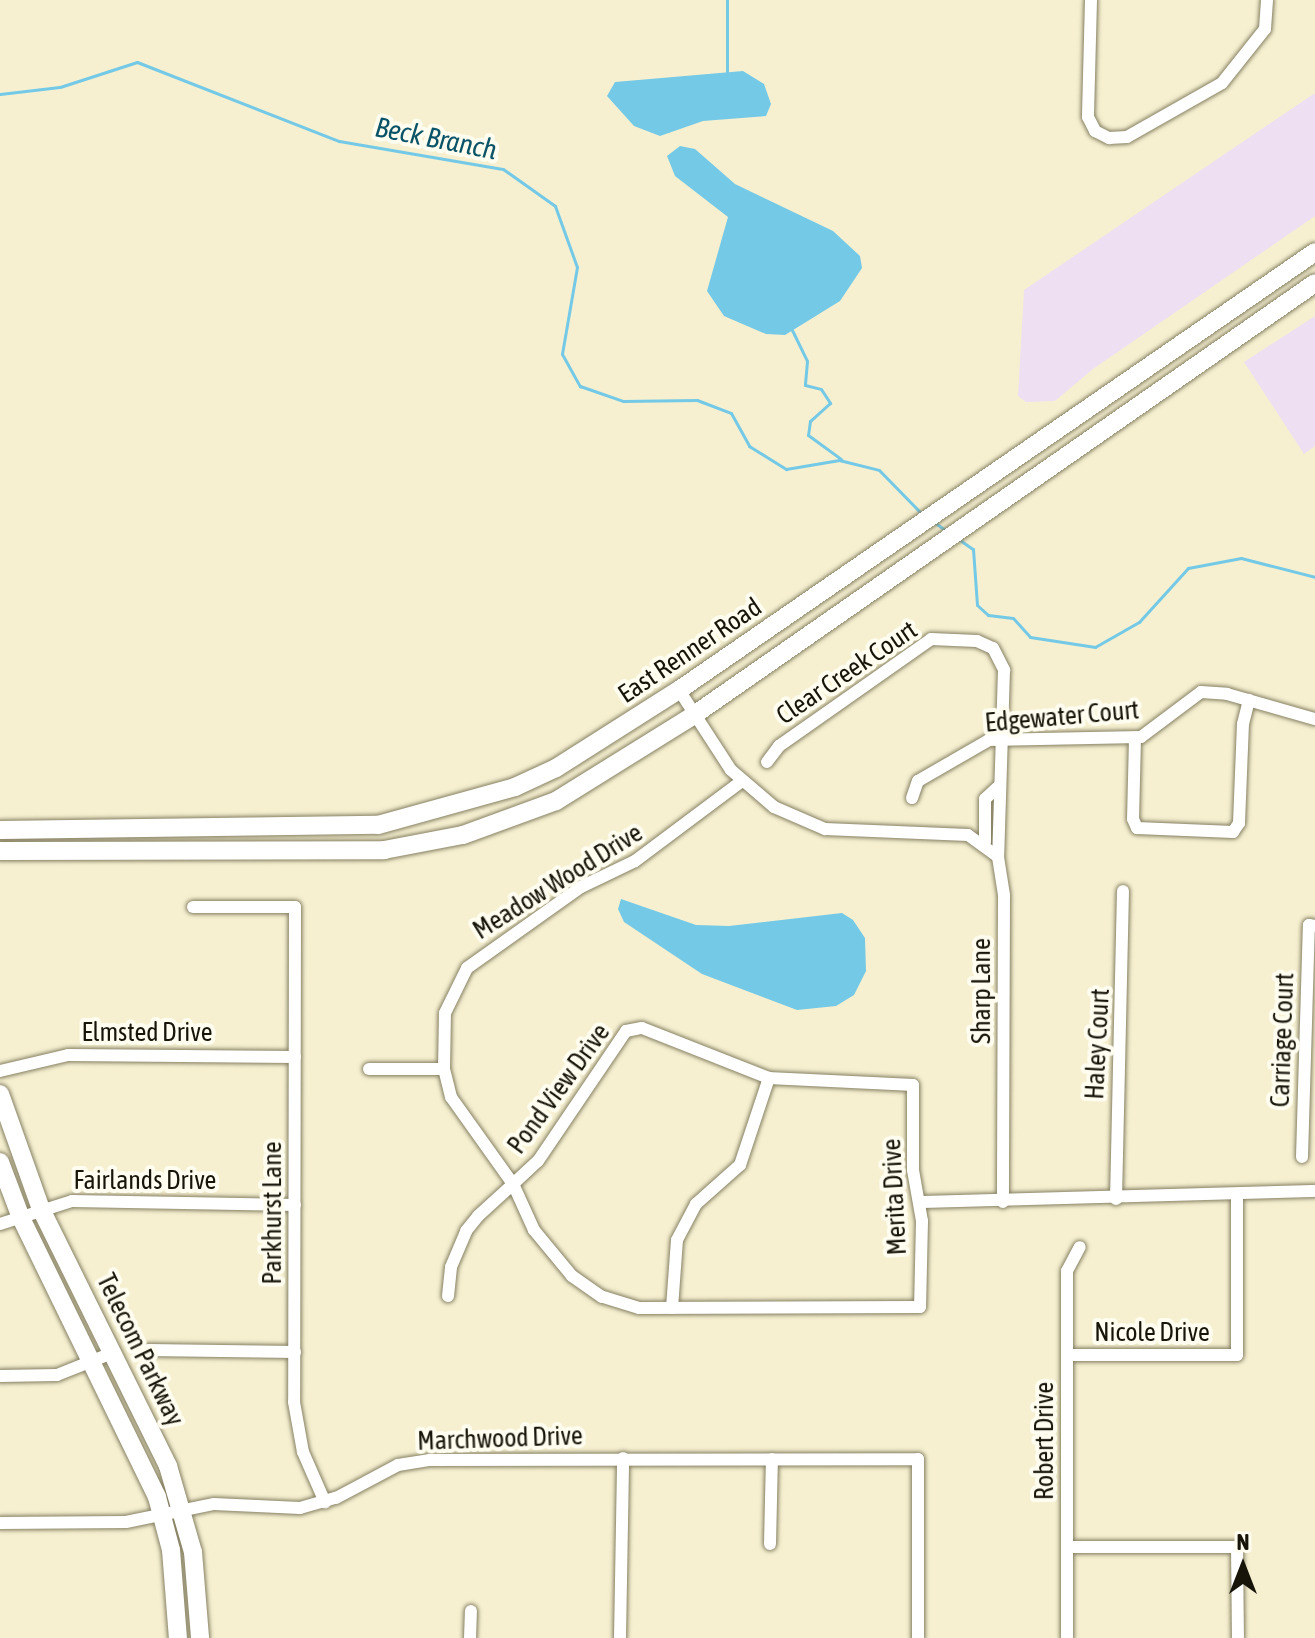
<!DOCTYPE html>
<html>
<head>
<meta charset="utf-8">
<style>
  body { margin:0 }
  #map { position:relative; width:1315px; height:1638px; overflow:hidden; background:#f6f0d1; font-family:"Asap Condensed",sans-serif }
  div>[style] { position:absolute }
  .commercial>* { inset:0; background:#eedff2 }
  .water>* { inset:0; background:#74c9e6 }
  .stream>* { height:3px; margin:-1.5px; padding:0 1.5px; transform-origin:1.5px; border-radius:1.5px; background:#74c9e6 }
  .roads { filter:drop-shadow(0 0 2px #868063) drop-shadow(0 0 2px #868063) }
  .street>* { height:12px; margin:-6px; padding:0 6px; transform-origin:6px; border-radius:6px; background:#fff }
  .secondary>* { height:18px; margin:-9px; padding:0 9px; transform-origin:9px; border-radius:9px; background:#fff }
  span { translate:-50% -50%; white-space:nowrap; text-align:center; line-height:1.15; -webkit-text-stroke:8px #fffdf0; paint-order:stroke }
  .street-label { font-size:26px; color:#17150a }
  .water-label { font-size:28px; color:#0b5468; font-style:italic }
  .north { position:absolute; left:1203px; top:1526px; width:80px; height:80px; -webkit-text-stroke:6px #fffdf0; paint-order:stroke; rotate:0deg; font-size:22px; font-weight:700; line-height:32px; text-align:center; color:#17150a }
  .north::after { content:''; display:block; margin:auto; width:28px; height:36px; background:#17150a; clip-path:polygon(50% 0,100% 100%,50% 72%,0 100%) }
</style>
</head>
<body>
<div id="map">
  <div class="commercial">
    <i style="clip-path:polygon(1315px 93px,1315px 216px,1093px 369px,1055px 401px,1026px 402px,1018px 396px,1024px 290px)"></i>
    <i style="clip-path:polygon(1315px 316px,1315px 446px,1304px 454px,1244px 362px)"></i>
  </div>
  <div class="water">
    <i style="clip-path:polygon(743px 71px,764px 84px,771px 104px,766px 116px,703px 121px,660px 136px,634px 126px,607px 96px,615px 82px)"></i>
    <i style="clip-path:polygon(680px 146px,695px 149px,735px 184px,833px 231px,860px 256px,862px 268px,840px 301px,785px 335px,766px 334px,724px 316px,707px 291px,728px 217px,675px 176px,667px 156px)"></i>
    <i style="clip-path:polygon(621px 899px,696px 925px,729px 926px,842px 913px,853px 920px,865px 938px,866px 971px,854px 995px,836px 1006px,797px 1010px,702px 974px,624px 922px,618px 909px)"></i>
  </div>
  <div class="stream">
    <i style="left:727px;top:0;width:75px;rotate:90deg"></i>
    <i style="left:0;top:94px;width:60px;rotate:-6.7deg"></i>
    <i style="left:60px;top:87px;width:81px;rotate:-18deg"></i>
    <i style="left:137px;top:62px;width:217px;rotate:21.4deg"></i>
    <i style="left:339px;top:141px;width:166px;rotate:9.7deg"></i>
    <i style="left:503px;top:169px;width:64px;rotate:35.4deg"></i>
    <i style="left:555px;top:206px;width:65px;rotate:70.2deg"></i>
    <i style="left:577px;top:267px;width:88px;rotate:99.8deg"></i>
    <i style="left:562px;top:354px;width:37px;rotate:61deg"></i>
    <i style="left:580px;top:386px;width:46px;rotate:19.2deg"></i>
    <i style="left:623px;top:401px;width:74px;rotate:-0.8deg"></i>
    <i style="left:697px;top:400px;width:36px;rotate:21deg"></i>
    <i style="left:731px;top:413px;width:38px;rotate:61deg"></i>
    <i style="left:749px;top:446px;width:44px;rotate:31.9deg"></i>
    <i style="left:786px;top:469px;width:54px;rotate:-9.6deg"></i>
    <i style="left:839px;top:460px;width:41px;rotate:14deg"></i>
    <i style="left:879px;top:470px;width:60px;rotate:45.7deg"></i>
    <i style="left:792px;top:330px;width:34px;rotate:64deg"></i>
    <i style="left:807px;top:361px;width:24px;rotate:95deg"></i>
    <i style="left:805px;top:385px;width:16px;rotate:14deg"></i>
    <i style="left:821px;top:389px;width:17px;rotate:57deg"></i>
    <i style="left:830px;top:403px;width:27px;rotate:138deg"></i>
    <i style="left:810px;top:421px;width:14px;rotate:98deg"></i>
    <i style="left:808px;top:435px;width:41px;rotate:36deg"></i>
    <i style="left:934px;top:522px;width:17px;rotate:36deg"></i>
    <i style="left:957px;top:538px;width:19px;rotate:35deg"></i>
    <i style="left:973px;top:549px;width:56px;rotate:85.9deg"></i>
    <i style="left:977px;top:605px;width:15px;rotate:42deg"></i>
    <i style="left:988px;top:615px;width:25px;rotate:7deg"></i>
    <i style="left:1013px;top:618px;width:25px;rotate:48deg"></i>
    <i style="left:1030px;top:637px;width:66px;rotate:8.7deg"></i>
    <i style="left:1095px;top:647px;width:51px;rotate:-29.6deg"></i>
    <i style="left:1139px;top:622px;width:73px;rotate:-47.8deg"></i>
    <i style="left:1188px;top:568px;width:54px;rotate:-10.7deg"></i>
    <i style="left:1241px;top:558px;width:76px;rotate:14.4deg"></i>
  </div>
  <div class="roads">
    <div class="street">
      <i style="left:1091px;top:0;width:117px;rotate:91.5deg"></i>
      <i style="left:1088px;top:117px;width:16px;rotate:63deg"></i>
      <i style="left:1095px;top:131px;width:16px;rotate:27deg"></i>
      <i style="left:1109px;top:138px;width:18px;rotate:-3deg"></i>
      <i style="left:1127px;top:137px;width:109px;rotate:-29.6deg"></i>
      <i style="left:1222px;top:83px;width:69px;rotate:-51.5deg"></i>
      <i style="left:1265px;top:29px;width:29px;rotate:-86deg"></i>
      <i style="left:679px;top:690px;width:95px;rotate:57deg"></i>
      <i style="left:731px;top:770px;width:57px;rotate:40.7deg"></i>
      <i style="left:774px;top:807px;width:56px;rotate:23.3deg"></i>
      <i style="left:825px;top:829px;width:143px;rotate:2.4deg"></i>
      <i style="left:968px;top:835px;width:37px;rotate:36deg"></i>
      <i style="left:998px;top:857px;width:39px;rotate:81deg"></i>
      <i style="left:1004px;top:896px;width:306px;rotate:90.2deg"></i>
      <i style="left:1135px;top:738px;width:81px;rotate:91.4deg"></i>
      <i style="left:1133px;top:819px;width:10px;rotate:66deg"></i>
      <i style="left:1137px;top:828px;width:96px;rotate:2.4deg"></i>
      <i style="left:1233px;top:832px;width:11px;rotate:-56deg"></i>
      <i style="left:1239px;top:823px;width:99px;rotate:-87.7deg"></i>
      <i style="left:1243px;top:724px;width:25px;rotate:-76deg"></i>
      <i style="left:767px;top:762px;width:20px;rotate:-53deg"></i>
      <i style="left:779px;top:746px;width:186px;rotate:-35.1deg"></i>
      <i style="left:931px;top:639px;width:46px;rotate:2.5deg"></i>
      <i style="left:977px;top:641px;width:17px;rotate:24deg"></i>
      <i style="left:993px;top:648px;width:25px;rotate:63deg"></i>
      <i style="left:1004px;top:670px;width:187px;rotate:91.8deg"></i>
      <i style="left:912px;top:798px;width:18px;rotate:-71deg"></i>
      <i style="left:918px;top:781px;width:82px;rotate:-30deg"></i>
      <i style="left:989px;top:740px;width:152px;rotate:-1.1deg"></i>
      <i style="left:1141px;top:737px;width:75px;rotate:-36.9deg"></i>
      <i style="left:1201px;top:692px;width:26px;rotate:4deg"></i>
      <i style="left:1227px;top:694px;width:91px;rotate:15.9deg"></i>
      <i style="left:985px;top:842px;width:43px;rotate:-90deg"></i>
      <i style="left:985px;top:799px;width:19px;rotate:-43deg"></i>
      <i style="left:193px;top:907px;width:102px"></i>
      <i style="left:295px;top:907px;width:495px;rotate:90.1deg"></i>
      <i style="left:294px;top:1402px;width:51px;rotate:79.8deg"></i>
      <i style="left:303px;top:1452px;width:55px;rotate:66.3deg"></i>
      <i style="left:369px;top:1069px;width:75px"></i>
      <i style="left:0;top:1071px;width:70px;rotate:-13.2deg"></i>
      <i style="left:68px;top:1055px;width:227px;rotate:0.5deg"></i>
      <i style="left:1302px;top:1157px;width:232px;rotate:-88.3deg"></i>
      <i style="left:1309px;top:925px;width:6px;rotate:9deg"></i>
      <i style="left:1116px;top:1199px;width:308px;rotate:-88.7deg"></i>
      <i style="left:920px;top:1202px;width:395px;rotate:-1.6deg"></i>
      <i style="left:0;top:1224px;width:76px;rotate:-17.7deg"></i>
      <i style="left:72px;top:1201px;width:223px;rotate:1deg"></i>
      <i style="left:448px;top:1296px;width:29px;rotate:-84deg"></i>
      <i style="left:451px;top:1267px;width:39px;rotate:-67deg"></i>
      <i style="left:466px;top:1231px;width:19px;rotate:-51deg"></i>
      <i style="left:478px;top:1216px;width:47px;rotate:-42.4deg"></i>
      <i style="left:513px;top:1184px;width:34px;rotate:-43deg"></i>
      <i style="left:538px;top:1161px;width:157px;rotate:-55.9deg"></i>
      <i style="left:626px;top:1031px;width:16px;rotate:-11deg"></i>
      <i style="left:642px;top:1028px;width:136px;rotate:21.5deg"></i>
      <i style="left:769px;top:1078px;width:144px;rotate:2.8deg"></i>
      <i style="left:913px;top:1085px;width:85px;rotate:90deg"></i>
      <i style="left:913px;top:1170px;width:52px;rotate:80deg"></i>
      <i style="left:922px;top:1221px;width:86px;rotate:91.3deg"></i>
      <i style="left:920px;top:1307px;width:281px;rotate:179.8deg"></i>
      <i style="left:639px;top:1308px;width:39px;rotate:-163deg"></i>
      <i style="left:602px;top:1297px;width:37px;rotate:-145deg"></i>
      <i style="left:572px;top:1276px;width:60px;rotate:-129.6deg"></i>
      <i style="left:534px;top:1230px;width:51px;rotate:-114.5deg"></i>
      <i style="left:513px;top:1184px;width:107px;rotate:-125.5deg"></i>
      <i style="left:451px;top:1097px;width:29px;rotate:-104deg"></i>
      <i style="left:444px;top:1069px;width:56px;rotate:-89deg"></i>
      <i style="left:445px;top:1013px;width:50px;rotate:-63.9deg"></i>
      <i style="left:467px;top:968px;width:140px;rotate:-35.4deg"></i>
      <i style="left:581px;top:887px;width:60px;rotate:-25.7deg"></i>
      <i style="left:635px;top:861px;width:134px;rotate:-36.8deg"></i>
      <i style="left:672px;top:1308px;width:68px;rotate:-85.8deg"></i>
      <i style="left:677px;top:1240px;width:41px;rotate:-62.2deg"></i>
      <i style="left:696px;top:1204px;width:59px;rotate:-41.6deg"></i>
      <i style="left:740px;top:1165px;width:92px;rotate:-71.6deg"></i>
      <i style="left:148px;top:1350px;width:147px;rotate:0.8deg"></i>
      <i style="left:1067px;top:1355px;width:170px"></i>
      <i style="left:1237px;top:1355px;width:161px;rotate:-90deg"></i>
      <i style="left:0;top:1376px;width:57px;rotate:-1deg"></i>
      <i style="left:57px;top:1375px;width:59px;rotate:-21.8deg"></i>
      <i style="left:0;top:1523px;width:126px;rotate:-0.5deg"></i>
      <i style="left:126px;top:1522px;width:90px;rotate:-11.6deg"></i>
      <i style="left:214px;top:1504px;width:86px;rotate:2.7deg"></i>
      <i style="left:300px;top:1508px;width:37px;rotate:-16deg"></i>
      <i style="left:336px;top:1498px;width:70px;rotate:-28deg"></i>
      <i style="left:398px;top:1465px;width:31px;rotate:-9deg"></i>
      <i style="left:429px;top:1460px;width:489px;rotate:-0.1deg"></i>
      <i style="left:918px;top:1459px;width:179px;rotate:90deg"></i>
      <i style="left:770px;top:1544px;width:85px;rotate:-88.7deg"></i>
      <i style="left:1067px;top:1547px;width:170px"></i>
      <i style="left:1237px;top:1547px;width:91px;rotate:89.4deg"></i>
      <i style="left:470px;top:1638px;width:27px;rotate:-88deg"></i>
      <i style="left:620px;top:1638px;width:180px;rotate:-89deg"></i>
      <i style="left:1067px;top:1638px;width:367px;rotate:-90deg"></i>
      <i style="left:1067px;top:1271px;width:27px;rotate:-62deg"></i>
    </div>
    <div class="secondary">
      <i style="left:0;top:830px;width:378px;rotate:-0.8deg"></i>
      <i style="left:378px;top:825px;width:142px;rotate:-15.5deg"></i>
      <i style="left:515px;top:787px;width:45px;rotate:-24.9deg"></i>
      <i style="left:556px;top:768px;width:146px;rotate:-32.4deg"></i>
      <i style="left:679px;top:690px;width:772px;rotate:-34.55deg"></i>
      <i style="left:0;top:851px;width:384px;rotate:-0.1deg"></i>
      <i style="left:384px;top:850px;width:80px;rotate:-10.8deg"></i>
      <i style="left:463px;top:835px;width:99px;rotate:-20.1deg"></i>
      <i style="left:556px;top:801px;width:163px;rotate:-31.9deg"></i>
      <i style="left:694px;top:715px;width:756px;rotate:-34.82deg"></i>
      <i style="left:0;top:1094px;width:122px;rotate:70.4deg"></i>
      <i style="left:41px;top:1209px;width:287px;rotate:63.7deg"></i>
      <i style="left:168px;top:1466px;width:90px;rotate:73.8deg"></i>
      <i style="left:193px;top:1552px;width:86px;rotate:85.3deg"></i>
      <i style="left:0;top:1162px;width:60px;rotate:69.4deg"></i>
      <i style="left:21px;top:1218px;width:310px;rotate:64deg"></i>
      <i style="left:157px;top:1497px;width:55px;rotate:75.2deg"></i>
      <i style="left:171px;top:1550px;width:88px;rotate:85.5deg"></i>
    </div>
  </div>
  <div class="street-label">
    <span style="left:690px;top:651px;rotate:-34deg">East Renner Road</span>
    <span style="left:847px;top:673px;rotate:-34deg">Clear Creek Court</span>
    <span style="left:1062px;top:717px;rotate:-5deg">Edgewater Court</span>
    <span style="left:558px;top:882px;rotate:-32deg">Meadow Wood Drive</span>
    <span style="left:982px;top:991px;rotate:-90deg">Sharp Lane</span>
    <span style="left:147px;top:1033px">Elmsted Drive</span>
    <span style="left:1283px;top:1040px;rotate:-88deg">Carriage Court</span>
    <span style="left:1098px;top:1044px;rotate:-87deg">Haley Court</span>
    <span style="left:559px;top:1089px;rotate:-54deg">Pond View Drive</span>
    <span style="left:145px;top:1181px">Fairlands Drive</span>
    <span style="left:895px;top:1197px;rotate:-93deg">Merita Drive</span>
    <span style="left:273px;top:1213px;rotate:-90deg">Parkhurst Lane</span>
    <span style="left:1152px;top:1333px">Nicole Drive</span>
    <span style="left:140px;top:1350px;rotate:64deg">Telecom Parkway</span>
    <span style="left:500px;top:1439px;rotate:-2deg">Marchwood Drive</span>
    <span style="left:1045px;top:1441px;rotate:-90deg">Robert Drive</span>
  </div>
  <div class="water-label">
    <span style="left:436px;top:138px;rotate:11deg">Beck Branch</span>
  </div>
  <div class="north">N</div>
</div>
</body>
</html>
